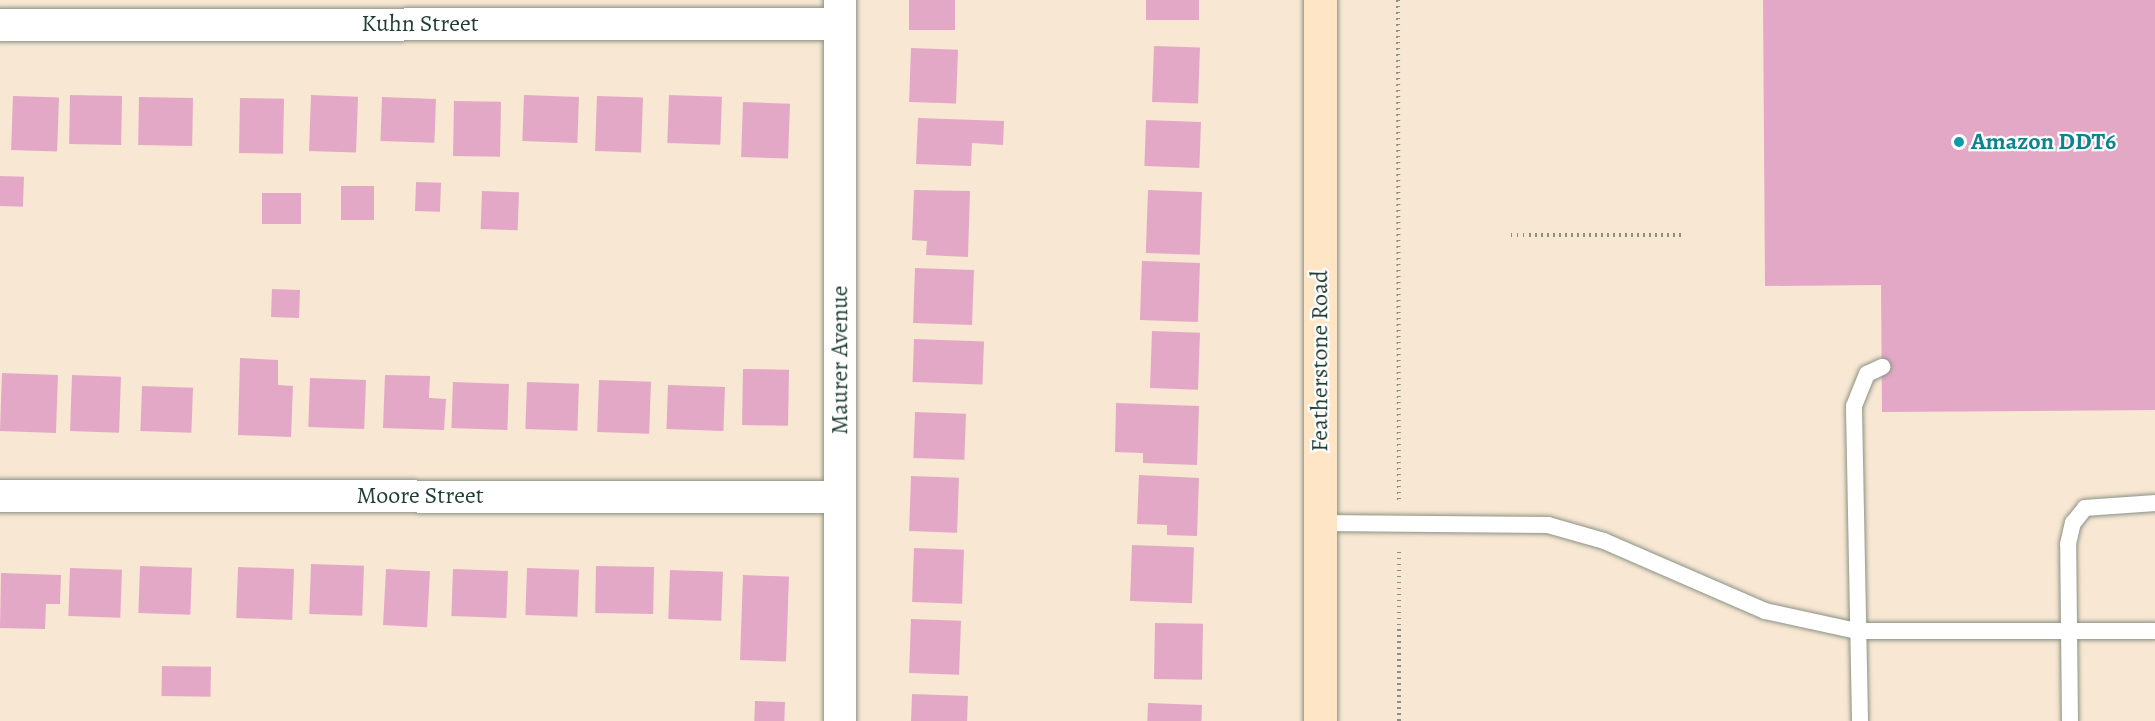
<!DOCTYPE html>
<html>
<head>
<meta charset="utf-8">
<style>
  body { margin:0 }
  #map { position:relative; width:2155px; height:721px; overflow:hidden; background:#f7e7d3; font-family:Alegreya,serif }
  div>[style] { position:absolute }
  .building>* { inset:0; background:#e4a8c7; transform-origin:0 0 }
  .path>* { height:4px; margin-top:-2px; transform-origin:0; background:repeating-linear-gradient(90deg,#8b9284 0 1.5px,transparent 0 6px) }
  .roads { filter:drop-shadow(0 0 2px #8b9284) drop-shadow(0 0 2px #8b9284) }
  .lane>* { height:16px; margin:-8px; padding:0 8px; transform-origin:8px; border-radius:8px; background:#fff }
  .street>* { height:32px; margin:-16px; padding:0 16px; transform-origin:16px; border-radius:16px; background:#fff }
  .secondary>* { height:33px; margin:-16.5px; padding:0 16.5px; transform-origin:16.5px; border-radius:16.5px; background:#fde5c5 }
  .dots>* { width:16px; height:16px; translate:-50% -50%; box-sizing:border-box; border:3px solid #fff; border-radius:50% }
  span { translate:-50% -50%; white-space:nowrap; text-align:center; line-height:1.15; -webkit-text-stroke:4.5px #fff; paint-order:stroke }
  .street-label { font-size:24px; color:#1f3d34 }
  .culture-label { font-size:24px; color:#0d838f; font-weight:700 }
  .left { translate:0 -50%; text-align:left }
</style>
</head>
<body>
<div id="map">
  <div class="building">
    <i style="left:909px;top:0;width:46px;height:30px"></i>
    <i style="left:1146px;top:0;width:53px;height:20px"></i>
    <i style="clip-path:polygon(1763px 0,2155px 0,2155px 410px,1882px 412px,1881px 285px,1765px 286px)"></i>
    <i style="left:1154px;top:46px;width:46px;height:56px;rotate:2deg"></i>
    <i style="left:911px;top:48px;width:47px;height:54px;rotate:2deg"></i>
    <i style="left:70px;top:95px;width:52px;height:49px;rotate:1deg"></i>
    <i style="left:311px;top:95px;width:47px;height:56px;rotate:2deg"></i>
    <i style="left:524px;top:95px;width:55px;height:46px;rotate:2deg"></i>
    <i style="left:669px;top:95px;width:53px;height:48px;rotate:2deg"></i>
    <i style="left:13px;top:96px;width:46px;height:54px;rotate:2deg"></i>
    <i style="left:597px;top:96px;width:46px;height:55px;rotate:2deg"></i>
    <i style="left:139px;top:97px;width:54px;height:48px;rotate:1deg"></i>
    <i style="left:382px;top:97px;width:54px;height:44px;rotate:2deg"></i>
    <i style="left:240px;top:98px;width:44px;height:55px;rotate:1deg"></i>
    <i style="left:454px;top:101px;width:47px;height:55px;rotate:1deg"></i>
    <i style="left:743px;top:102px;width:47px;height:55px;rotate:2deg"></i>
    <i style="clip-path:polygon(918px 118px,1004px 121px,1003px 145px,972px 143px,971px 166px,916px 164px)"></i>
    <i style="left:1146px;top:120px;width:55px;height:46px;rotate:2deg"></i>
    <i style="left:0;top:176px;width:24px;height:30px;rotate:2deg"></i>
    <i style="left:416px;top:182px;width:25px;height:29px;rotate:2deg"></i>
    <i style="left:341px;top:186px;width:33px;height:34px"></i>
    <i style="clip-path:polygon(914px 190px,970px 191px,968px 257px,926px 255px,927px 241px,912px 240px)"></i>
    <i style="left:1148px;top:190px;width:54px;height:63px;rotate:2deg"></i>
    <i style="left:482px;top:191px;width:37px;height:38px;rotate:2deg"></i>
    <i style="left:262px;top:193px;width:39px;height:31px"></i>
    <i style="left:1142px;top:261px;width:58px;height:59px;rotate:2deg"></i>
    <i style="left:915px;top:268px;width:59px;height:55px;rotate:2deg"></i>
    <i style="left:272px;top:289px;width:28px;height:28px;rotate:2deg"></i>
    <i style="left:1152px;top:331px;width:48px;height:57px;rotate:2deg"></i>
    <i style="left:914px;top:339px;width:70px;height:43px;rotate:2deg"></i>
    <i style="clip-path:polygon(240px 358px,278px 360px,278px 385px,293px 386px,291px 437px,238px 435px)"></i>
    <i style="left:743px;top:369px;width:46px;height:56px;rotate:1deg"></i>
    <i style="left:2px;top:373px;width:56px;height:58px;rotate:2deg"></i>
    <i style="left:72px;top:375px;width:49px;height:56px;rotate:2deg"></i>
    <i style="clip-path:polygon(385px 375px,430px 376px,429px 398px,446px 399px,444px 430px,383px 428px)"></i>
    <i style="left:310px;top:378px;width:56px;height:49px;rotate:2deg"></i>
    <i style="left:599px;top:380px;width:52px;height:52px;rotate:2deg"></i>
    <i style="left:453px;top:382px;width:56px;height:46px;rotate:2deg"></i>
    <i style="left:527px;top:382px;width:52px;height:47px;rotate:2deg"></i>
    <i style="left:668px;top:385px;width:57px;height:44px;rotate:2deg"></i>
    <i style="left:142px;top:386px;width:51px;height:45px;rotate:2deg"></i>
    <i style="clip-path:polygon(1116px 403px,1199px 406px,1197px 465px,1143px 463px,1143px 453px,1115px 452px)"></i>
    <i style="left:915px;top:412px;width:51px;height:46px;rotate:2deg"></i>
    <i style="clip-path:polygon(1139px 475px,1199px 478px,1197px 536px,1167px 535px,1167px 525px,1137px 524px)"></i>
    <i style="left:911px;top:476px;width:48px;height:55px;rotate:2deg"></i>
    <i style="left:1132px;top:545px;width:62px;height:56px;rotate:2deg"></i>
    <i style="left:914px;top:548px;width:50px;height:54px;rotate:2deg"></i>
    <i style="left:311px;top:564px;width:53px;height:50px;rotate:2deg"></i>
    <i style="left:140px;top:566px;width:52px;height:47px;rotate:2deg"></i>
    <i style="left:596px;top:566px;width:58px;height:47px;rotate:1deg"></i>
    <i style="left:238px;top:567px;width:56px;height:51px;rotate:2deg"></i>
    <i style="left:70px;top:568px;width:52px;height:48px;rotate:2deg"></i>
    <i style="left:527px;top:568px;width:52px;height:47px;rotate:2deg"></i>
    <i style="left:386px;top:569px;width:44px;height:56px;rotate:3deg"></i>
    <i style="left:453px;top:569px;width:55px;height:47px;rotate:2deg"></i>
    <i style="left:670px;top:570px;width:53px;height:49px;rotate:2deg"></i>
    <i style="clip-path:polygon(1px 573px,61px 575px,60px 604px,46px 604px,45px 629px,0 628px)"></i>
    <i style="left:743px;top:575px;width:46px;height:85px;rotate:2deg"></i>
    <i style="left:911px;top:619px;width:50px;height:54px;rotate:2deg"></i>
    <i style="left:1155px;top:623px;width:48px;height:56px;rotate:1deg"></i>
    <i style="left:162px;top:666px;width:49px;height:30px;rotate:1deg"></i>
    <i style="left:912px;top:694px;width:56px;height:27px;rotate:2deg"></i>
    <i style="left:755px;top:701px;width:30px;height:20px;rotate:2deg"></i>
    <i style="left:1148px;top:703px;width:54px;height:18px;rotate:2deg"></i>
  </div>
  <div class="path">
    <i style="left:1398px;top:0;width:500px;rotate:89.89deg"></i>
    <i style="left:1511px;top:235px;width:172px"></i>
    <i style="left:1399px;top:721px;width:174px;rotate:-90deg"></i>
  </div>
  <div class="roads">
    <div class="lane">
      <i style="left:1320px;top:523px;width:228px;rotate:0.5deg"></i>
      <i style="left:1548px;top:525px;width:58px;rotate:15.9deg"></i>
      <i style="left:1604px;top:541px;width:176px;rotate:23.5deg"></i>
      <i style="left:1765px;top:611px;width:94px;rotate:12.3deg"></i>
      <i style="left:1857px;top:631px;width:298px"></i>
      <i style="left:1860px;top:721px;width:315px;rotate:-91.1deg"></i>
      <i style="left:1854px;top:406px;width:35px;rotate:-68deg"></i>
      <i style="left:1867px;top:374px;width:17px;rotate:-25deg"></i>
      <i style="left:2070px;top:721px;width:177px;rotate:-90.6deg"></i>
      <i style="left:2068px;top:544px;width:22px;rotate:-77deg"></i>
      <i style="left:2073px;top:523px;width:19px;rotate:-51deg"></i>
      <i style="left:2085px;top:508px;width:70px;rotate:-4.1deg"></i>
    </div>
    <div class="street">
      <i style="left:840px;top:0;width:721px;rotate:90deg"></i>
      <i style="left:0;top:25px;width:840px;rotate:-0.07deg"></i>
      <i style="left:0;top:496px;width:840px;rotate:0.07deg"></i>
    </div>
    <div class="secondary">
      <i style="left:1320px;top:721px;width:721px;rotate:-90deg"></i>
    </div>
  </div>
  <div class="dots">
    <i style="left:1959px;top:142px;background:#0f9aa8"></i>
  </div>
  <div class="street-label">
    <span style="left:420px;top:24px">Kuhn Street</span>
    <span style="left:840px;top:360px;rotate:-90deg">Maurer Avenue</span>
    <span style="left:1320px;top:361px;rotate:-90deg">Featherstone Road</span>
    <span style="left:420px;top:496px">Moore Street</span>
  </div>
  <div class="culture-label">
    <span class="left" style="left:1971px;top:142px">Amazon DDT6</span>
  </div>
</div>
</body>
</html>
